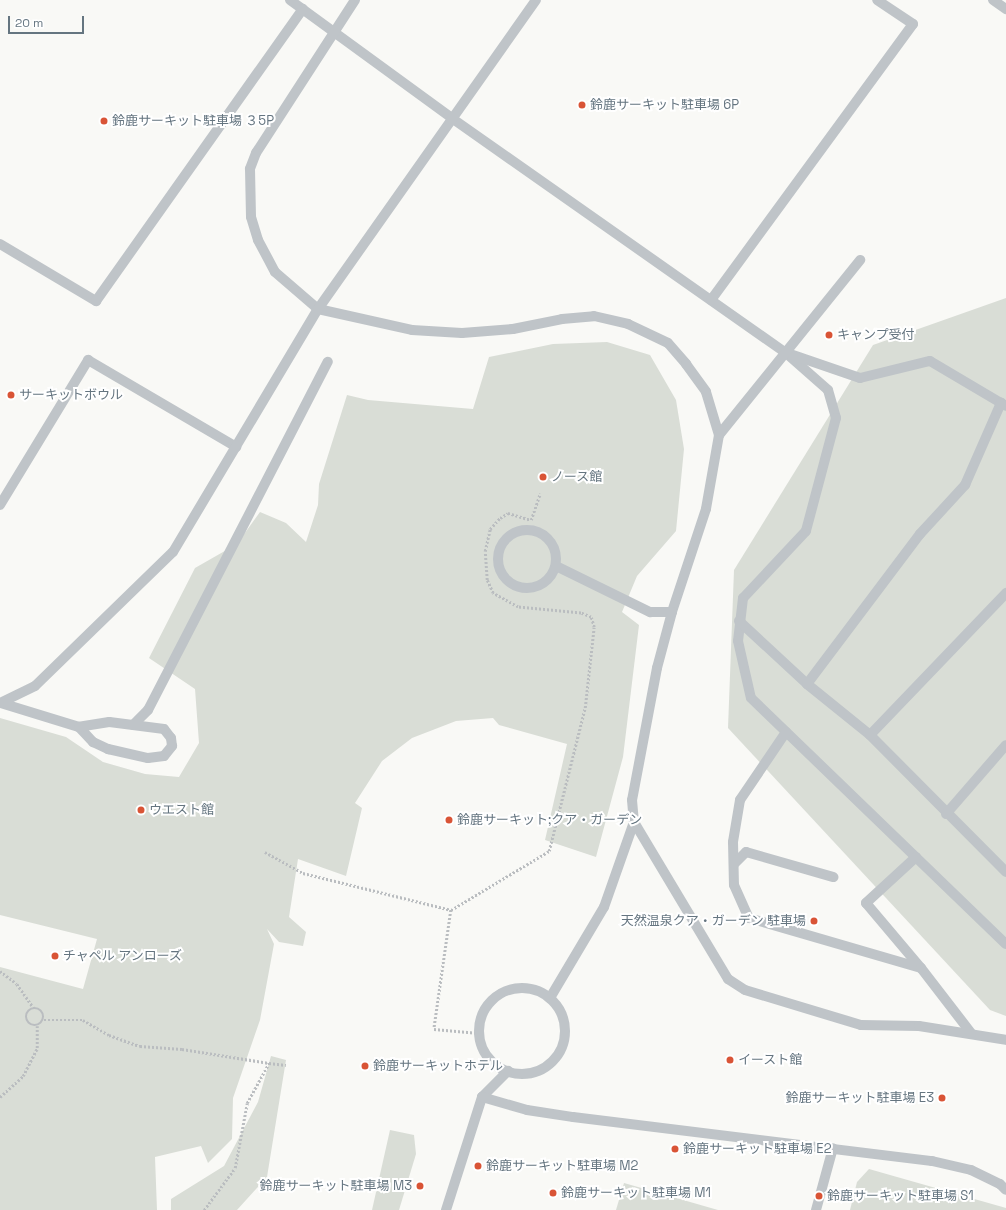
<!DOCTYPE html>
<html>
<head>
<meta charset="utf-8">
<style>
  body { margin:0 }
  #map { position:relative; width:1006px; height:1210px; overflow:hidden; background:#f9f9f6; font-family:"Space Grotesk","Noto Sans JP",sans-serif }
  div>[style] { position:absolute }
  .green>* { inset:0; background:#d9ddd6 }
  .path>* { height:2.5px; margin-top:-1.25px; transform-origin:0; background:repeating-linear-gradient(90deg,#babdc0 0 2px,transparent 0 4px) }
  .path>.ring { margin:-1.25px; padding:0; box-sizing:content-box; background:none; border:2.5px solid #babdc0; border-radius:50% }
  .service>* { height:10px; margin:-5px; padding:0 5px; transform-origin:5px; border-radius:5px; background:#bfc4c8 }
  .service>.ring { margin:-5px; padding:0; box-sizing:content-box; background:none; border:10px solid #bfc4c8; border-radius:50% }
  .dots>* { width:11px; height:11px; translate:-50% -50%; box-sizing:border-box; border:2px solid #fff; border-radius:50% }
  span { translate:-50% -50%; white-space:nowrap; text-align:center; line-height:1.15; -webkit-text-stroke:4px #fff; paint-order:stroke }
  .poi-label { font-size:13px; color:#657580 }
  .left { translate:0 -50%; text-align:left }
  .right { translate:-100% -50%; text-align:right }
  .scale { position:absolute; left:8px; top:16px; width:76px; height:18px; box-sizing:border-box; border:2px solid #657580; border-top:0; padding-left:5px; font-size:12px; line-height:14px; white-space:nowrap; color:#657580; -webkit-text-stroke:3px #fff; paint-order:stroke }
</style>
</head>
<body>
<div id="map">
  <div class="green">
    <i style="clip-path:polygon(1006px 298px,1006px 1016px,990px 1010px,728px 728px,734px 570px,873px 345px)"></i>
    <i style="clip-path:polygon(607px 342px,650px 355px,676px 400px,684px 449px,676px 531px,637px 576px,622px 612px,639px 625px,623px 757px,596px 857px,545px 840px,567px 744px,499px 725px,493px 718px,456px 721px,412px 738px,382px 761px,355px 803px,362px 808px,346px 876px,298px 859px,289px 917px,306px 932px,303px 946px,279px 942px,267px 929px,274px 944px,260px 1020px,233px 1098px,232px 1139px,208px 1163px,201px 1146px,155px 1157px,157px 1210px,0 1210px,0 967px,83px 989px,97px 939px,0 915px,0 718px,66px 737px,103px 762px,145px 774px,179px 777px,199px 743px,195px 689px,149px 658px,195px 568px,237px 544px,260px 512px,286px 523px,306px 542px,318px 505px,319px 484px,347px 395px,368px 400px,473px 409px,489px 357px,553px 344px)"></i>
    <i style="clip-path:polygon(271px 1056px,286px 1060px,267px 1177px,237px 1210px,171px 1210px,171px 1199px,224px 1166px,258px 1102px)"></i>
    <i style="clip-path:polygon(390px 1130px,414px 1135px,416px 1154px,399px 1210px,372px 1210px)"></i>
    <i style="clip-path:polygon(869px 1169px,1006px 1208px,1006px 1210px,850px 1210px,857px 1182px)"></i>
    <i style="clip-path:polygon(624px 1183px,718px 1210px,616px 1210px)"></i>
  </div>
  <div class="path">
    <i style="left:265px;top:852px;width:43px;rotate:28.9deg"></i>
    <i style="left:303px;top:873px;width:153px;rotate:14deg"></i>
    <i style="left:451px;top:910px;width:114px;rotate:-31deg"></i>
    <i style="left:549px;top:851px;width:147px;rotate:-75.9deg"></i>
    <i style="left:585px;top:708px;width:81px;rotate:-83.7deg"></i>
    <i style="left:594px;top:627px;width:10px;rotate:-107deg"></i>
    <i style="left:591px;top:617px;width:11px;rotate:-158deg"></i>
    <i style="left:581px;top:613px;width:63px;rotate:-174.6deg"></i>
    <i style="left:518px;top:607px;width:29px;rotate:-151deg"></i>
    <i style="left:493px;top:593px;width:14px;rotate:-115deg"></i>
    <i style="left:487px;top:580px;width:29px;rotate:-94deg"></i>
    <i style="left:485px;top:551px;width:23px;rotate:-77deg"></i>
    <i style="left:490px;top:529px;width:15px;rotate:-48deg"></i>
    <i style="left:500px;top:518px;width:9px;rotate:-32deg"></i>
    <i style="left:508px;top:513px;width:24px;rotate:17deg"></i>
    <i style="left:531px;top:520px;width:28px;rotate:-71deg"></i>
    <i style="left:451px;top:910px;width:120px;rotate:98.1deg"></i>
    <i style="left:434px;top:1029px;width:45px;rotate:5.1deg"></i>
    <i style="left:0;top:971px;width:21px;rotate:37deg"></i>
    <i style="left:17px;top:984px;width:29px;rotate:55deg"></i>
    <i class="ring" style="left:26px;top:1008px;width:15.5px;height:15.5px"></i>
    <i style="left:44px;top:1020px;width:39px"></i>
    <i style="left:83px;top:1020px;width:30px;rotate:30deg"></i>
    <i style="left:109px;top:1035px;width:33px;rotate:20deg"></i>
    <i style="left:140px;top:1046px;width:42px;rotate:4.1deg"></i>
    <i style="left:182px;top:1049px;width:88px;rotate:9.1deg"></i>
    <i style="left:0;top:1097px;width:31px;rotate:-42deg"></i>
    <i style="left:23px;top:1076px;width:31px;rotate:-63deg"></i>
    <i style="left:37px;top:1048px;width:22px;rotate:-90deg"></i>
    <i style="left:204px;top:1210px;width:52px;rotate:-53.6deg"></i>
    <i style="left:235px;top:1168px;width:66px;rotate:-79.5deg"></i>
    <i style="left:247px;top:1103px;width:46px;rotate:-61.2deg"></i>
    <i style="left:269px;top:1063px;width:17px;rotate:7deg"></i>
  </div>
  <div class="service">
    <i style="left:290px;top:0;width:202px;rotate:36.1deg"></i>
    <i style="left:453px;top:119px;width:407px;rotate:35.1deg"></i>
    <i style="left:786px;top:353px;width:56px;rotate:41.4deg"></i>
    <i style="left:828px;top:390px;width:29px;rotate:74deg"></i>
    <i style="left:836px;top:418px;width:117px;rotate:104.9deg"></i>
    <i style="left:806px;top:531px;width:92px;rotate:133.2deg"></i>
    <i style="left:743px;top:598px;width:43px;rotate:96.6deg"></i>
    <i style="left:738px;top:641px;width:58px;rotate:77.2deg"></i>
    <i style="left:751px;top:698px;width:354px;rotate:44deg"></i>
    <i style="left:355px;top:0;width:182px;rotate:122.9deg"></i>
    <i style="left:256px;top:153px;width:17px;rotate:111deg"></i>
    <i style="left:250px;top:169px;width:48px;rotate:88.8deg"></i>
    <i style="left:251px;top:217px;width:24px;rotate:73deg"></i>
    <i style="left:258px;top:240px;width:36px;rotate:62deg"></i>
    <i style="left:275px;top:272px;width:57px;rotate:40.7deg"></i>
    <i style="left:318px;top:309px;width:96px;rotate:12.6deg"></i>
    <i style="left:412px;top:330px;width:50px;rotate:3.4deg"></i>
    <i style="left:462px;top:333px;width:51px;rotate:-4.5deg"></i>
    <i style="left:513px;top:329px;width:50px;rotate:-11.5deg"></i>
    <i style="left:562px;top:319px;width:32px;rotate:-5deg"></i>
    <i style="left:594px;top:316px;width:35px;rotate:13deg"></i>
    <i style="left:628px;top:324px;width:44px;rotate:25.4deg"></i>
    <i style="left:668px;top:343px;width:28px;rotate:49deg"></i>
    <i style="left:686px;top:364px;width:34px;rotate:54deg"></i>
    <i style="left:706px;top:392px;width:45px;rotate:73.2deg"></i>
    <i style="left:719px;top:435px;width:75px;rotate:100deg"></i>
    <i style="left:706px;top:509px;width:108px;rotate:108.3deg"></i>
    <i style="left:672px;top:612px;width:58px;rotate:105deg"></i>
    <i style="left:657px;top:668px;width:134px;rotate:100.7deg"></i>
    <i style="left:632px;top:800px;width:22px;rotate:85deg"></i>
    <i style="left:634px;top:822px;width:90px;rotate:109.4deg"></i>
    <i style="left:604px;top:907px;width:106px;rotate:120.7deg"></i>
    <i style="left:993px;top:0;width:16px;rotate:35deg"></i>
    <i style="left:0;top:244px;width:112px;rotate:30.7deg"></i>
    <i style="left:96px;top:301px;width:358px;rotate:-54.7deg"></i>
    <i style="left:711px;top:300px;width:342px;rotate:-53.8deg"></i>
    <i style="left:913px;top:24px;width:43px;rotate:-146.3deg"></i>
    <i style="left:790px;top:354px;width:74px;rotate:18.9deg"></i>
    <i style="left:860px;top:378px;width:72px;rotate:-13.7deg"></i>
    <i style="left:930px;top:361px;width:88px;rotate:30.6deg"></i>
    <i style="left:719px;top:435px;width:225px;rotate:-51.1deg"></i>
    <i style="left:0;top:505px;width:170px;rotate:-58.7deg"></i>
    <i style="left:88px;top:360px;width:172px;rotate:30.4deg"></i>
    <i class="ring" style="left:498px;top:530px;width:48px;height:48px"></i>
    <i style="left:556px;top:566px;width:105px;rotate:26.1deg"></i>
    <i style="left:650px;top:612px;width:22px"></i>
    <i style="left:739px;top:621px;width:93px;rotate:42.8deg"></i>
    <i style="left:807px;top:684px;width:81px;rotate:39deg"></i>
    <i style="left:870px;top:735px;width:193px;rotate:45.2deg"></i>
    <i style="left:807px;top:684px;width:188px;rotate:-53deg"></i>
    <i style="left:920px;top:534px;width:67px;rotate:-47.4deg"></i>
    <i style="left:965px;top:485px;width:90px;rotate:-66.3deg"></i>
    <i style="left:0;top:703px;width:39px;rotate:-26deg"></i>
    <i style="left:35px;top:686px;width:192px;rotate:-44.2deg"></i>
    <i style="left:173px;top:552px;width:283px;rotate:-59.2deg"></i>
    <i style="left:318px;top:309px;width:378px;rotate:-54.8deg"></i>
    <i style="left:1px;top:703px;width:82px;rotate:17.1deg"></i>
    <i style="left:79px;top:727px;width:21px;rotate:47deg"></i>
    <i style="left:93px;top:742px;width:17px;rotate:25deg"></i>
    <i style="left:108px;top:749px;width:41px;rotate:12.7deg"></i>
    <i style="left:148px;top:758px;width:16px;rotate:-7deg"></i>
    <i style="left:164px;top:756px;width:13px;rotate:-51deg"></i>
    <i style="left:172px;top:746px;width:8px;rotate:-97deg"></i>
    <i style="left:171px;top:738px;width:11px;rotate:-128deg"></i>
    <i style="left:164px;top:729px;width:55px;rotate:-172.7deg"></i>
    <i style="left:109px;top:722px;width:30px;rotate:171deg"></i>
    <i style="left:133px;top:725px;width:21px;rotate:-45deg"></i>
    <i style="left:148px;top:710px;width:392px;rotate:-62.7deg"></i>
    <i style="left:786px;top:732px;width:82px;rotate:124.1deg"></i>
    <i style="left:740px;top:800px;width:43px;rotate:99.5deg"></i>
    <i style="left:733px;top:842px;width:43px;rotate:88.7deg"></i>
    <i style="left:734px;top:885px;width:36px;rotate:66deg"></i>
    <i style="left:749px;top:918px;width:179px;rotate:16.2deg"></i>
    <i style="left:870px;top:735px;width:197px;rotate:-46.2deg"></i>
    <i style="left:946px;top:814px;width:91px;rotate:-49deg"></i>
    <i style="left:634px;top:822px;width:183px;rotate:59.1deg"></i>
    <i style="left:728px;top:979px;width:20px;rotate:33deg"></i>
    <i style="left:745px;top:990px;width:121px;rotate:16.8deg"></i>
    <i style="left:861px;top:1025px;width:58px;rotate:1deg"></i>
    <i style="left:919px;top:1026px;width:88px;rotate:9.1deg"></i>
    <i style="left:916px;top:857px;width:68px;rotate:137.4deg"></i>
    <i style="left:866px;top:903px;width:85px;rotate:49.8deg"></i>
    <i style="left:921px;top:968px;width:82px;rotate:52.4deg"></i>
    <i style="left:734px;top:864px;width:17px;rotate:-45deg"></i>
    <i style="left:746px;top:852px;width:91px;rotate:16deg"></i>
    <i class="ring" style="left:479px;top:988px;width:76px;height:76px"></i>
    <i style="left:482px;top:1097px;width:37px;rotate:-45deg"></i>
    <i style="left:446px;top:1210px;width:119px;rotate:-72.3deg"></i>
    <i style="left:482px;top:1097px;width:47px;rotate:16.1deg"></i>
    <i style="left:527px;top:1110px;width:47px;rotate:8.7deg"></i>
    <i style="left:573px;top:1117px;width:362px;rotate:7deg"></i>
    <i style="left:932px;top:1161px;width:40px;rotate:13deg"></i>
    <i style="left:971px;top:1170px;width:32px;rotate:26deg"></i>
    <i style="left:1000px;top:1184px;width:8px;rotate:45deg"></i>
    <i style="left:816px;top:1210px;width:64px;rotate:-74.7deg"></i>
  </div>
  <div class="dots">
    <i style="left:582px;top:105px;background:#d95436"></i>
    <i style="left:104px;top:121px;background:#d95436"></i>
    <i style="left:829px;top:335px;background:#d95436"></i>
    <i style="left:11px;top:395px;background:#d95436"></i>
    <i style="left:543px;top:477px;background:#d95436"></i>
    <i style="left:141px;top:810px;background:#d95436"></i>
    <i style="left:449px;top:820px;background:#d95436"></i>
    <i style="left:814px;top:921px;background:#d95436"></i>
    <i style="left:55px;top:956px;background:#d95436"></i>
    <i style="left:730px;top:1060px;background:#d95436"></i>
    <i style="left:365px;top:1066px;background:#d95436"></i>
    <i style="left:942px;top:1098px;background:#d95436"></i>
    <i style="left:675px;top:1149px;background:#d95436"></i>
    <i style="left:478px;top:1166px;background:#d95436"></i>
    <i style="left:420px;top:1186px;background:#d95436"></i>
    <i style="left:553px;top:1193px;background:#d95436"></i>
    <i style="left:819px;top:1196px;background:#d95436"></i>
  </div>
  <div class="poi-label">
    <span class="left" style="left:590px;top:105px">鈴鹿サーキット駐車場 6P</span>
    <span class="left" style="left:112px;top:121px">鈴鹿サーキット駐車場 ３5P</span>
    <span class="left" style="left:837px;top:335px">キャンプ受付</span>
    <span class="left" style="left:19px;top:395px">サーキットボウル</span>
    <span class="left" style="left:551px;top:477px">ノース館</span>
    <span class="left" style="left:149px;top:810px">ウエスト館</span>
    <span class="left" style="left:457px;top:820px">鈴鹿サーキット;クア・ガーデン</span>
    <span class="right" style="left:806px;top:921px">天然温泉クア・ガーデン 駐車場</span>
    <span class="left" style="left:63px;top:956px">チャペル アンローズ</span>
    <span class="left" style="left:738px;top:1060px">イースト館</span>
    <span class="left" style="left:373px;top:1066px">鈴鹿サーキットホテル</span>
    <span class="right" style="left:934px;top:1098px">鈴鹿サーキット駐車場 E3</span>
    <span class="left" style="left:683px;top:1149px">鈴鹿サーキット駐車場 E2</span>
    <span class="left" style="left:486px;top:1166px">鈴鹿サーキット駐車場 M2</span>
    <span class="right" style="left:412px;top:1186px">鈴鹿サーキット駐車場 M3</span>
    <span class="left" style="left:561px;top:1193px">鈴鹿サーキット駐車場 M1</span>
    <span class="left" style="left:827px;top:1196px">鈴鹿サーキット駐車場 S1</span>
  </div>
  <div class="scale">20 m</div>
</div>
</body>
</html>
